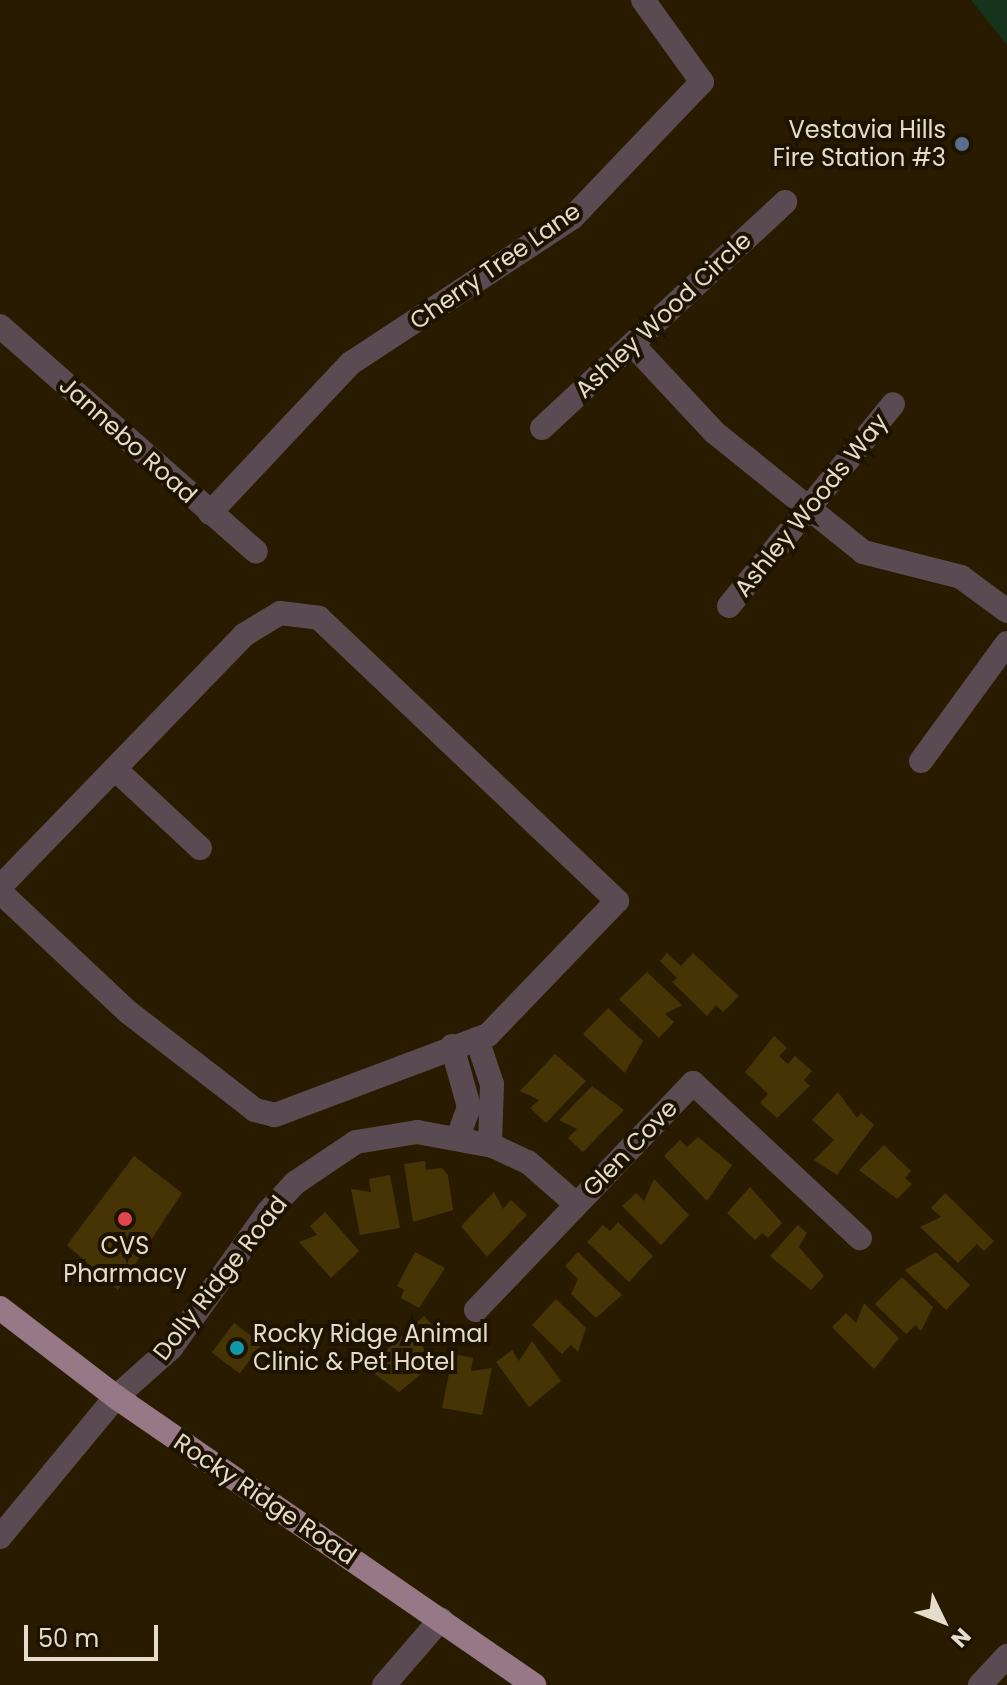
<!DOCTYPE html>
<html>
<head>
<meta charset="utf-8">
<style>
  body { margin:0 }
  #map { position:relative; width:1007px; height:1685px; overflow:hidden; background:#291b00; font-family:Poppins,sans-serif }
  div>[style] { position:absolute }
  .green>* { inset:0; background:#16331b }
  .building>* { inset:0; background:#473405; transform-origin:0 0 }
  .minor>* { height:24px; margin:-12px; padding:0 12px; transform-origin:12px; border-radius:12px; background:#5a4b52 }
  .major>* { height:24px; margin:-12px; padding:0 12px; transform-origin:12px; border-radius:12px; background:#967886 }
  .dots>* { width:22px; height:22px; translate:-50% -50%; box-sizing:border-box; border:4px solid #1d1300; border-radius:50% }
  span { translate:-50% -50%; white-space:nowrap; text-align:center; line-height:1.15; -webkit-text-stroke:8px #1d1300; paint-order:stroke }
  .poi-label { font-size:24px; color:#e5dccb }
  .right { translate:-100% -50%; text-align:right }
  .left { translate:0 -50%; text-align:left }
  .street-label { font-size:24px; color:#e5dccb }
  .north { position:absolute; left:903px; top:1581px; width:80px; height:80px; -webkit-text-stroke:6px #1d1300; paint-order:stroke; rotate:133deg; font-size:22px; font-weight:700; line-height:32px; text-align:center; color:#e5dccb }
  .north::after { content:''; display:block; margin:auto; width:28px; height:36px; background:#e5dccb; clip-path:polygon(50% 0,100% 100%,50% 72%,0 100%) }
  .scale { position:absolute; left:24px; top:1625px; width:134px; height:36px; box-sizing:border-box; border:4px solid #e5dccb; border-top:0; padding-left:10px; font-size:24px; line-height:28px; white-space:nowrap; color:#e5dccb; -webkit-text-stroke:6px #1d1300; paint-order:stroke }
</style>
</head>
<body>
<div id="map">
  <div class="green">
    <i style="clip-path:polygon(971px 0,1007px 0,1007px 45px)"></i>
  </div>
  <div class="building">
    <i style="clip-path:polygon(667px 953px,681px 966px,693px 953px,739px 996px,723px 1012px,716px 1005px,707px 1016px,672px 982px,677px 978px,660px 961px)"></i>
    <i style="clip-path:polygon(647px 972px,682px 1005px,665px 1014px,674px 1022px,659px 1038px,619px 999px)"></i>
    <i style="clip-path:polygon(608px 1008px,643px 1041px,625px 1073px,583px 1034px)"></i>
    <i style="clip-path:polygon(774px 1036px,787px 1048px,779px 1056px,788px 1064px,795px 1056px,812px 1071px,804px 1080px,810px 1086px,777px 1118px,760px 1103px,768px 1094px,745px 1072px)"></i>
    <i style="clip-path:polygon(555px 1054px,586px 1081px,546px 1123px,530px 1108px,539px 1100px,520px 1091px)"></i>
    <i style="clip-path:polygon(592px 1086px,624px 1110px,583px 1152px,568px 1138px,577px 1129px,559px 1120px)"></i>
    <i style="clip-path:polygon(838px 1092px,857px 1118px,861px 1113px,874px 1125px,837px 1175px,814px 1160px,834px 1140px,812px 1120px)"></i>
    <i style="clip-path:polygon(698px 1137px,732px 1165px,707px 1201px,664px 1156px,680px 1140px,687px 1147px)"></i>
    <i style="clip-path:polygon(884px 1145px,911px 1171px,905px 1178px,912px 1184px,897px 1199px,859px 1170px)"></i>
    <i style="clip-path:polygon(134px 1156px,182px 1193px,118px 1290px,67px 1245px)"></i>
    <i style="clip-path:polygon(425px 1161px,426px 1170px,442px 1168px,448px 1175px,453px 1210px,413px 1222px,404px 1164px)"></i>
    <i style="clip-path:polygon(390px 1175px,400px 1228px,360px 1235px,351px 1189px,371px 1192px,369px 1179px)"></i>
    <i style="clip-path:polygon(654px 1179px,689px 1215px,661px 1245px,622px 1206px,636px 1193px,644px 1201px)"></i>
    <i style="clip-path:polygon(750px 1187px,782px 1223px,768px 1238px,762px 1233px,755px 1240px,727px 1213px)"></i>
    <i style="clip-path:polygon(494px 1192px,503px 1209px,511px 1200px,527px 1215px,487px 1257px,461px 1226px)"></i>
    <i style="clip-path:polygon(945px 1193px,994px 1241px,984px 1251px,977px 1244px,958px 1263px,920px 1227px,941px 1217px,931px 1208px)"></i>
    <i style="clip-path:polygon(325px 1212px,359px 1251px,331px 1278px,299px 1242px,317px 1235px,310px 1226px)"></i>
    <i style="clip-path:polygon(618px 1222px,653px 1256px,629px 1282px,587px 1242px,603px 1225px,610px 1231px)"></i>
    <i style="clip-path:polygon(798px 1225px,807px 1233px,799px 1247px,824px 1276px,811px 1290px,770px 1256px)"></i>
    <i style="clip-path:polygon(415px 1252px,445px 1268px,419px 1308px,401px 1298px,404px 1290px,397px 1286px)"></i>
    <i style="clip-path:polygon(578px 1252px,622px 1295px,596px 1318px,571px 1294px,578px 1279px,565px 1266px)"></i>
    <i style="clip-path:polygon(936px 1252px,970px 1285px,946px 1310px,905px 1270px)"></i>
    <i style="clip-path:polygon(902px 1277px,933px 1307px,921px 1331px,916px 1325px,906px 1334px,875px 1304px)"></i>
    <i style="clip-path:polygon(556px 1299px,586px 1328px,578px 1352px,571px 1345px,562px 1354px,532px 1325px)"></i>
    <i style="clip-path:polygon(864px 1303px,899px 1338px,874px 1369px,832px 1327px,846px 1313px,856px 1323px)"></i>
    <i style="clip-path:polygon(424px 1316px,438px 1331px,422px 1346px,436px 1362px,399px 1392px,367px 1368px)"></i>
    <i style="left:234px;top:1323px;width:35px;height:37px;rotate:37deg"></i>
    <i style="clip-path:polygon(532px 1341px,561px 1381px,529px 1407px,496px 1362px,512px 1350px,519px 1361px)"></i>
    <i style="clip-path:polygon(453px 1354px,473px 1358px,471px 1371px,492px 1368px,482px 1415px,442px 1408px)"></i>
  </div>
  <div class="minor">
    <i style="left:0;top:326px;width:341px;rotate:41.4deg"></i>
    <i style="left:633px;top:345px;width:119px;rotate:47deg"></i>
    <i style="left:714px;top:432px;width:191px;rotate:38.8deg"></i>
    <i style="left:863px;top:552px;width:101px;rotate:14.3deg"></i>
    <i style="left:961px;top:577px;width:57px;rotate:36.5deg"></i>
    <i style="left:542px;top:428px;width:332px;rotate:-42.9deg"></i>
    <i style="left:210px;top:513px;width:206px;rotate:-46.8deg"></i>
    <i style="left:351px;top:363px;width:264px;rotate:-33.3deg"></i>
    <i style="left:572px;top:218px;width:188px;rotate:-46.3deg"></i>
    <i style="left:702px;top:82px;width:101px;rotate:-125.7deg"></i>
    <i style="left:729px;top:606px;width:260px;rotate:-50.9deg"></i>
    <i style="left:921px;top:761px;width:146px;rotate:-53.9deg"></i>
    <i style="left:115px;top:769px;width:116px;rotate:42.9deg"></i>
    <i style="left:0;top:887px;width:351px;rotate:-45.9deg"></i>
    <i style="left:244px;top:635px;width:42px;rotate:-31.4deg"></i>
    <i style="left:280px;top:613px;width:39px;rotate:7deg"></i>
    <i style="left:319px;top:618px;width:411px;rotate:43.5deg"></i>
    <i style="left:617px;top:901px;width:186px;rotate:133.9deg"></i>
    <i style="left:488px;top:1035px;width:228px;rotate:159.4deg"></i>
    <i style="left:275px;top:1115px;width:21px;rotate:-166deg"></i>
    <i style="left:255px;top:1110px;width:160px;rotate:-142.3deg"></i>
    <i style="left:128px;top:1012px;width:175px;rotate:-136.8deg"></i>
    <i style="left:477px;top:1039px;width:47px;rotate:71.6deg"></i>
    <i style="left:492px;top:1084px;width:61px;rotate:91.9deg"></i>
    <i style="left:452px;top:1046px;width:63px;rotate:74.4deg"></i>
    <i style="left:469px;top:1107px;width:33px;rotate:110deg"></i>
    <i style="left:476px;top:1310px;width:314px;rotate:-46.3deg"></i>
    <i style="left:693px;top:1083px;width:228px;rotate:42.9deg"></i>
    <i style="left:0;top:1537px;width:182px;rotate:-50.4deg"></i>
    <i style="left:116px;top:1397px;width:74px;rotate:-41.7deg"></i>
    <i style="left:171px;top:1348px;width:167px;rotate:-54.5deg"></i>
    <i style="left:268px;top:1212px;width:40px;rotate:-47deg"></i>
    <i style="left:295px;top:1183px;width:73px;rotate:-33.9deg"></i>
    <i style="left:356px;top:1142px;width:62px;rotate:-9.3deg"></i>
    <i style="left:417px;top:1132px;width:77px;rotate:10.4deg"></i>
    <i style="left:493px;top:1146px;width:38px;rotate:25deg"></i>
    <i style="left:528px;top:1162px;width:64px;rotate:41.2deg"></i>
    <i style="left:384px;top:1685px;width:87px;rotate:-49.2deg"></i>
    <i style="left:980px;top:1685px;width:40px;rotate:-47deg"></i>
  </div>
  <div class="major">
    <i style="left:0;top:1308px;width:146px;rotate:37.5deg"></i>
    <i style="left:116px;top:1397px;width:508px;rotate:34.57deg"></i>
  </div>
  <div class="dots">
    <i style="left:962px;top:144px;background:#5c6f8a"></i>
    <i style="left:125px;top:1219px;background:#e0444e"></i>
    <i style="left:237px;top:1348px;background:#0f9aa8"></i>
  </div>
  <div class="poi-label">
    <span class="right" style="left:946px;top:144px">Vestavia Hills<br>Fire Station #3</span>
    <span style="left:125px;top:1260px">CVS<br>Pharmacy</span>
    <span class="left" style="left:253px;top:1348px">Rocky Ridge Animal<br>Clinic &amp; Pet Hotel</span>
  </div>
  <div class="street-label">
    <span style="left:495px;top:266px;rotate:-35deg">Cherry Tree Lane</span>
    <span style="left:663px;top:315px;rotate:-43deg">Ashley Wood Circle</span>
    <span style="left:128px;top:440px;rotate:42deg">Jannebo Road</span>
    <span style="left:811px;top:505px;rotate:-51deg">Ashley Woods Way</span>
    <span style="left:630px;top:1148px;rotate:-46deg">Glen Cove</span>
    <span style="left:220px;top:1278px;rotate:-52deg">Dolly Ridge Road</span>
    <span style="left:265px;top:1499px;rotate:34deg">Rocky Ridge Road</span>
  </div>
  <div class="north">N</div>
  <div class="scale">50 m</div>
</div>
</body>
</html>
